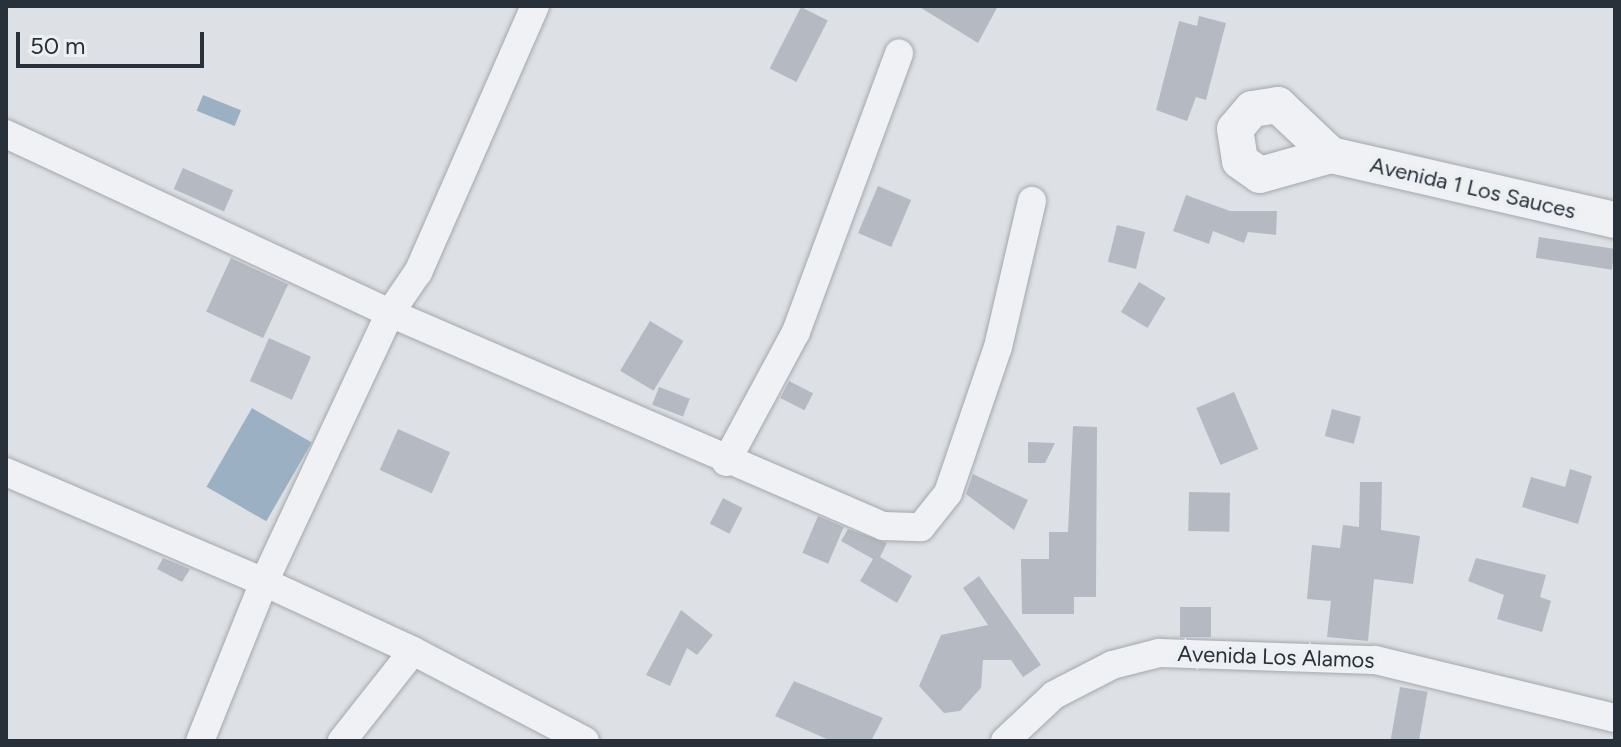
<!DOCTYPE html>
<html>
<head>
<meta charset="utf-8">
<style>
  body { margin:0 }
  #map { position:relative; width:1621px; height:747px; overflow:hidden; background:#dde1e5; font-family:Figtree,sans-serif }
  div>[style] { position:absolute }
  .water>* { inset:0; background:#9bb1c3; transform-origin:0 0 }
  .building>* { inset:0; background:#b5bac2; transform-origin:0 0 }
  .roads { filter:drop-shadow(0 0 2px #a3a8ae) drop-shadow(0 0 2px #a3a8ae) }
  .minor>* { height:28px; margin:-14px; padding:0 14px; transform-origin:14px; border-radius:14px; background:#eff1f4 }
  .tertiary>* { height:36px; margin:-18px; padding:0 18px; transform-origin:18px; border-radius:18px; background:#eff1f4 }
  span { translate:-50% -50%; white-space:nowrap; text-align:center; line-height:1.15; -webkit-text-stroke:8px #ecf0f3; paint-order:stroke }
  .street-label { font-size:22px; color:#28303a }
  .frame { position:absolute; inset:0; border:8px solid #28303a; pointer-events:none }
  .scale { position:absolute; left:16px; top:32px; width:188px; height:36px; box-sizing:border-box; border:4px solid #28303a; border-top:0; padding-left:10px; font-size:24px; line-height:28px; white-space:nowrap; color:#28303a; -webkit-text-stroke:6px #ecf0f3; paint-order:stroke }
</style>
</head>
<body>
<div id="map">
  <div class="water">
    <i style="left:203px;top:95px;width:41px;height:17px;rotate:22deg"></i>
    <i style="left:252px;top:408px;width:69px;height:91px;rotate:30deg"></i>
  </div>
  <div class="building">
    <i style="clip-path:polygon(918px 6px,998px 6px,978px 43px)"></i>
    <i style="left:801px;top:7px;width:30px;height:69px;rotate:27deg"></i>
    <i style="clip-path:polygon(1199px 16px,1226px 23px,1206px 100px,1196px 97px,1187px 121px,1156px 110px,1179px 21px,1197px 26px)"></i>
    <i style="left:183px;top:168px;width:55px;height:23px;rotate:24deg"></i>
    <i style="left:878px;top:186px;width:36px;height:51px;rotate:23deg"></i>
    <i style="clip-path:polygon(1186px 195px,1230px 211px,1277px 211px,1276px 235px,1248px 232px,1244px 243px,1213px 231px,1209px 244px,1173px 231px)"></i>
    <i style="left:1117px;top:225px;width:29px;height:38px;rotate:14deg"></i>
    <i style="left:1539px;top:237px;width:77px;height:21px;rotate:9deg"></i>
    <i style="left:231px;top:258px;width:63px;height:59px;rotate:25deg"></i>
    <i style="left:1139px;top:282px;width:31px;height:35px;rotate:31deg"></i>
    <i style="left:650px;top:321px;width:39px;height:58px;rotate:31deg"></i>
    <i style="left:269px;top:338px;width:46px;height:47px;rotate:24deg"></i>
    <i style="left:789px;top:381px;width:27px;height:19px;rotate:27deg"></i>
    <i style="left:659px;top:387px;width:33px;height:19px;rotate:21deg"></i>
    <i style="left:1234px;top:392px;width:62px;height:41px;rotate:67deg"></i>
    <i style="left:1332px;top:409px;width:30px;height:28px;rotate:15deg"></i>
    <i style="clip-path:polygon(1073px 426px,1097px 427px,1096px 597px,1074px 597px,1074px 614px,1022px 614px,1021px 559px,1049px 559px,1049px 532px,1068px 532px)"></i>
    <i style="left:398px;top:429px;width:57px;height:45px;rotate:24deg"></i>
    <i style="clip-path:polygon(1028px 442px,1055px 443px,1045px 463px,1028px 463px)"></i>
    <i style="clip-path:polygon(1570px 469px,1592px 476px,1578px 524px,1522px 507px,1531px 477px,1565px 487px)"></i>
    <i style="clip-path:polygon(973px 474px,1028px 500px,1014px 530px,966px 494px)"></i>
    <i style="clip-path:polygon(1360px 482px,1382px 482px,1381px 530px,1420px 536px,1413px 584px,1374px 579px,1368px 641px,1327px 637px,1331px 601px,1307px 599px,1312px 545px,1340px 548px,1343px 525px,1359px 527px)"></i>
    <i style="left:1189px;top:492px;width:41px;height:39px;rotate:1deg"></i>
    <i style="left:723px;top:498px;width:22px;height:29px;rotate:27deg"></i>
    <i style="left:818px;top:516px;width:28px;height:40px;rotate:23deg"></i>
    <i style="clip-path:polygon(848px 529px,887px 543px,880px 557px,912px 576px,897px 603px,860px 581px,873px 559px,841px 541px)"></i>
    <i style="clip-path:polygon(163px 558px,190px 569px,182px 582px,157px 569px)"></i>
    <i style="clip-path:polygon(1476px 558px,1546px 575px,1540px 597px,1551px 601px,1542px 632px,1497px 619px,1504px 595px,1468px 581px)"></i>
    <i style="clip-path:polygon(979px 576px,1041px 665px,1023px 677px,1011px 660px,983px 660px,981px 688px,960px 711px,944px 713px,919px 686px,941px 635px,988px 625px,963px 588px)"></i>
    <i style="left:1180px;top:607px;width:31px;height:30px"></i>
    <i style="clip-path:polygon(681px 610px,713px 635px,697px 655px,687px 648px,670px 686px,646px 675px)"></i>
    <i style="clip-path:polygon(794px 681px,883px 718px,871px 741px,831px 741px,775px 716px)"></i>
    <i style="left:1400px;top:687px;width:28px;height:55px;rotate:10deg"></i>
  </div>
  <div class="roads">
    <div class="minor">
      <i style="left:535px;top:6px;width:291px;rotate:113.7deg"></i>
      <i style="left:418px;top:272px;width:50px;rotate:124.3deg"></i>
      <i style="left:390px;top:313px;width:537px;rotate:23.37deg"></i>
      <i style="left:883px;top:526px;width:38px;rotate:2deg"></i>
      <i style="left:921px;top:527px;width:43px;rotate:-51.5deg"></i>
      <i style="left:948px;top:493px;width:154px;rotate:-71.1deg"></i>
      <i style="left:998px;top:347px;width:150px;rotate:-76.9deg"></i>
      <i style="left:6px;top:134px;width:424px;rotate:25deg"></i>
      <i style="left:390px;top:313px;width:297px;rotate:115.1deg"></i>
      <i style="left:264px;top:582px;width:164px;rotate:24.8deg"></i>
      <i style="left:413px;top:651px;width:115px;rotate:128.3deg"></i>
      <i style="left:726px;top:462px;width:148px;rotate:-61.7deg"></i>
      <i style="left:796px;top:332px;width:297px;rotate:-69.7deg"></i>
      <i style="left:6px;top:472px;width:280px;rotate:23.1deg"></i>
      <i style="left:264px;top:582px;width:171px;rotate:111.9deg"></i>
      <i style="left:413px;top:651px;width:194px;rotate:27.6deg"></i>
      <i style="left:1005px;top:741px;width:67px;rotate:-43.2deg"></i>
      <i style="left:1054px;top:695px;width:65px;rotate:-27.3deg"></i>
      <i style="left:1112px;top:665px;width:49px;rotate:-14.3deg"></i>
      <i style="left:1159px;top:653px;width:216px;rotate:1.9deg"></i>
      <i style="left:1375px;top:660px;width:247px;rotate:13.6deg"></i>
    </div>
    <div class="tertiary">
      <i style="left:1331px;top:155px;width:73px;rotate:-136.7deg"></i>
      <i style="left:1278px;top:105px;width:26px;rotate:171deg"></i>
      <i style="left:1252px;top:109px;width:26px;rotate:130deg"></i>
      <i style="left:1235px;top:129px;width:32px;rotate:81deg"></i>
      <i style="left:1240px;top:161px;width:24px;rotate:35deg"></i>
      <i style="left:1260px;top:175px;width:74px;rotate:-15.7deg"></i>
      <i style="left:1331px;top:155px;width:291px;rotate:12.9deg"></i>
    </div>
  </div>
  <div class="street-label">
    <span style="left:1473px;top:188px;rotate:13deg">Avenida 1 Los Sauces</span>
    <span style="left:1276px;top:657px;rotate:2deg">Avenida Los Alamos</span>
  </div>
  <div class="frame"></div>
  <div class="scale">50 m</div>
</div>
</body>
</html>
